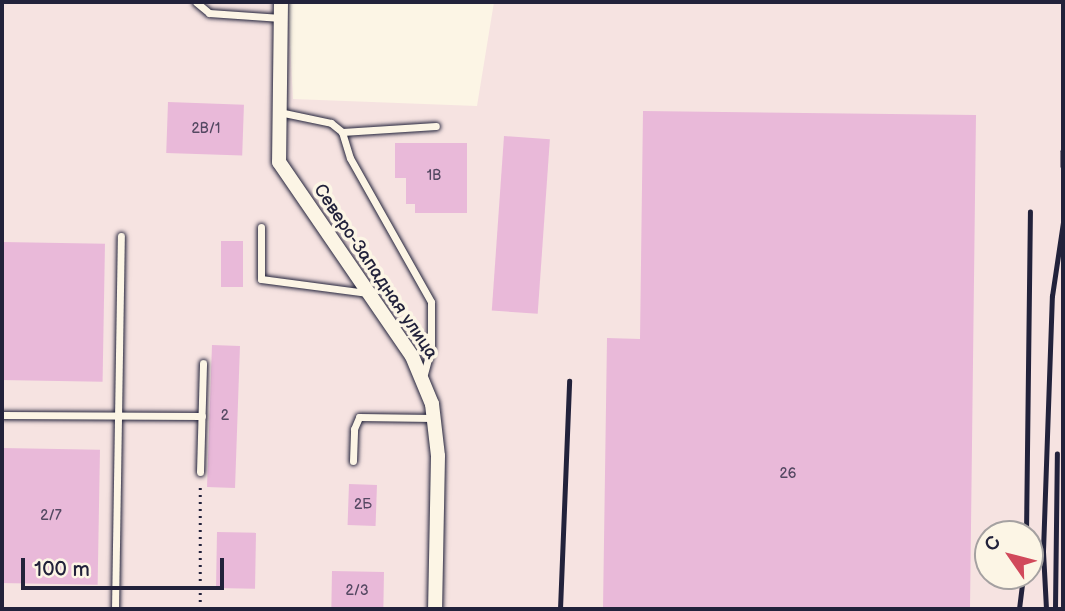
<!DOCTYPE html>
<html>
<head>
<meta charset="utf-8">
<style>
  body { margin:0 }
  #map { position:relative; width:1065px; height:611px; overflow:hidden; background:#fcf5e5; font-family:"Balsamiq Sans",sans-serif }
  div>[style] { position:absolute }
  .built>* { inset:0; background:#f6e3e1 }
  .building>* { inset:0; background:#e9b9d9; transform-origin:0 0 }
  .path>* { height:2.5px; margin-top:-1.25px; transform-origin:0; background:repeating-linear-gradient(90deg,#22223b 0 2px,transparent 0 7px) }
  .roads { filter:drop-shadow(0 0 2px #22223b) drop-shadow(0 0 2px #22223b) }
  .service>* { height:7px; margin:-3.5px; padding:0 3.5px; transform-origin:3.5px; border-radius:3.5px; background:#fcf5e5 }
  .minor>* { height:14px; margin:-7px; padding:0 7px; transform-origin:7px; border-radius:7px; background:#fcf5e5 }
  .rail>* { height:4.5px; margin:-2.25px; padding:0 2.25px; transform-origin:2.25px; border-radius:2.25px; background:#22223b }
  span { translate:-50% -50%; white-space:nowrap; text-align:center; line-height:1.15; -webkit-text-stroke:7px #fcf5e5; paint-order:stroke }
  .number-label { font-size:14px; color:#544862 }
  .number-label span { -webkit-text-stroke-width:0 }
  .street-label { font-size:18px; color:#22223b }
  .frame { position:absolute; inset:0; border:4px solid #22223b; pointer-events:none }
  .north { position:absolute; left:974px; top:520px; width:70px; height:70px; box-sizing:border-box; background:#fcf5e5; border:2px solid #a5a1a1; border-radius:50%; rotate:305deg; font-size:19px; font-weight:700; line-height:28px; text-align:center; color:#22223b }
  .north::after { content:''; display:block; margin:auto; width:24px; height:32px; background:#d1495b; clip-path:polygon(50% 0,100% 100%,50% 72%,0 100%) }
  .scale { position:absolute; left:21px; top:558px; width:203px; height:32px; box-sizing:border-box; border:4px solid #22223b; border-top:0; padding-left:9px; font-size:21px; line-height:24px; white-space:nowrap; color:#22223b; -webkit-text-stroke:5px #fcf5e5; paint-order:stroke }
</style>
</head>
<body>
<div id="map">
  <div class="built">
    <i style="clip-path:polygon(evenodd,2px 2px,288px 2px,293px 99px,477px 106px,494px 2px,1063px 2px,1063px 609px,2px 609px,2px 2px,988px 534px,1030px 534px,1030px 576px,988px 576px,988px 534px)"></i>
  </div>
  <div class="building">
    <i style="left:168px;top:102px;width:76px;height:51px;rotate:2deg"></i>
    <i style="clip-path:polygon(643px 111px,976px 115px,970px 609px,603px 609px,607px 338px,640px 339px)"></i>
    <i style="left:504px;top:136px;width:46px;height:175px;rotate:4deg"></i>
    <i style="clip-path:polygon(395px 143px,467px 143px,467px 213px,415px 213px,415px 204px,406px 204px,406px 178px,395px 178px)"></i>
    <i style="left:221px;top:241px;width:22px;height:46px"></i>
    <i style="left:2px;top:242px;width:103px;height:138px;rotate:1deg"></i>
    <i style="left:212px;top:345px;width:28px;height:142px;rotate:2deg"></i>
    <i style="left:2px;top:448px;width:98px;height:135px;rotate:1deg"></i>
    <i style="left:349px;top:484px;width:28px;height:41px;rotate:2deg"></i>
    <i style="left:217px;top:532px;width:39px;height:56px;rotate:1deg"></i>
    <i style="left:332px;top:571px;width:52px;height:38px;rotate:1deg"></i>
  </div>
  <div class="path">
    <i style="left:200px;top:609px;width:126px;rotate:-90deg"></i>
  </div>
  <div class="roads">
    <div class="service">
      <i style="left:196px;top:2px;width:17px;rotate:40deg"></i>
      <i style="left:209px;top:13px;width:72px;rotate:4deg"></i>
      <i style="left:279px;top:112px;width:53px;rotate:11.9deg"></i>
      <i style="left:331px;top:123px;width:14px;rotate:39deg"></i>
      <i style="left:342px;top:132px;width:27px;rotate:73deg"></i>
      <i style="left:350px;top:158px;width:165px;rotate:60.6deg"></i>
      <i style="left:431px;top:302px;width:46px;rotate:90deg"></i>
      <i style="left:431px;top:348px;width:31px;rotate:105deg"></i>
      <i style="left:342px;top:132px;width:94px;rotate:-3.7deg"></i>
      <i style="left:261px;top:227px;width:52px;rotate:90deg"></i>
      <i style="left:261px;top:279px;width:108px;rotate:7.5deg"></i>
      <i style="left:2px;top:415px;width:200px;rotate:0.3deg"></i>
      <i style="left:353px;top:461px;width:32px;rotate:-88deg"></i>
      <i style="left:354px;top:429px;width:13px;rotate:-67deg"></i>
      <i style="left:359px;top:417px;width:74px;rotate:0.8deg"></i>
      <i style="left:200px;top:472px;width:109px;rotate:-88.4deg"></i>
      <i style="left:115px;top:609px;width:373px;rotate:-89.1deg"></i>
    </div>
    <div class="minor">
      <i style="left:281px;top:2px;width:160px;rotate:90.7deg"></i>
      <i style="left:279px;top:162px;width:235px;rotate:55.6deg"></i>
      <i style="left:412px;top:356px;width:52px;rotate:67.4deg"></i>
      <i style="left:432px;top:404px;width:52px;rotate:83.4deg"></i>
      <i style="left:438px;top:456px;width:153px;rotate:91.1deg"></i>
    </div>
  </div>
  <div class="rail">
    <i style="left:1063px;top:151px;width:15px;rotate:90deg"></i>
    <i style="left:1026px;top:534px;width:322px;rotate:-89.3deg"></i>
    <i style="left:1055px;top:608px;width:154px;rotate:-89.3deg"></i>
    <i style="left:560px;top:609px;width:228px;rotate:-87.7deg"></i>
    <i style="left:1019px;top:609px;width:33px;rotate:-83deg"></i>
    <i style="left:1046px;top:609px;width:58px;rotate:-93deg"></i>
    <i style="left:1043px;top:551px;width:255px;rotate:-88deg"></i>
    <i style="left:1052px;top:296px;width:75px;rotate:-81.5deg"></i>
  </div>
  <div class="number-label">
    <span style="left:206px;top:129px">2В/1</span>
    <span style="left:434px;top:176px">1В</span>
    <span style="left:225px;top:416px">2</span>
    <span style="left:788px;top:474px">26</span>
    <span style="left:363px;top:505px">2Б</span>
    <span style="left:51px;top:516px">2/7</span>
    <span style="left:357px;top:591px">2/3</span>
  </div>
  <div class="street-label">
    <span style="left:375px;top:272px;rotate:56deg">Северо-Западная улица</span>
  </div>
  <div class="frame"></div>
  <div class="north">С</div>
  <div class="scale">100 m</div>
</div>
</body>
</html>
